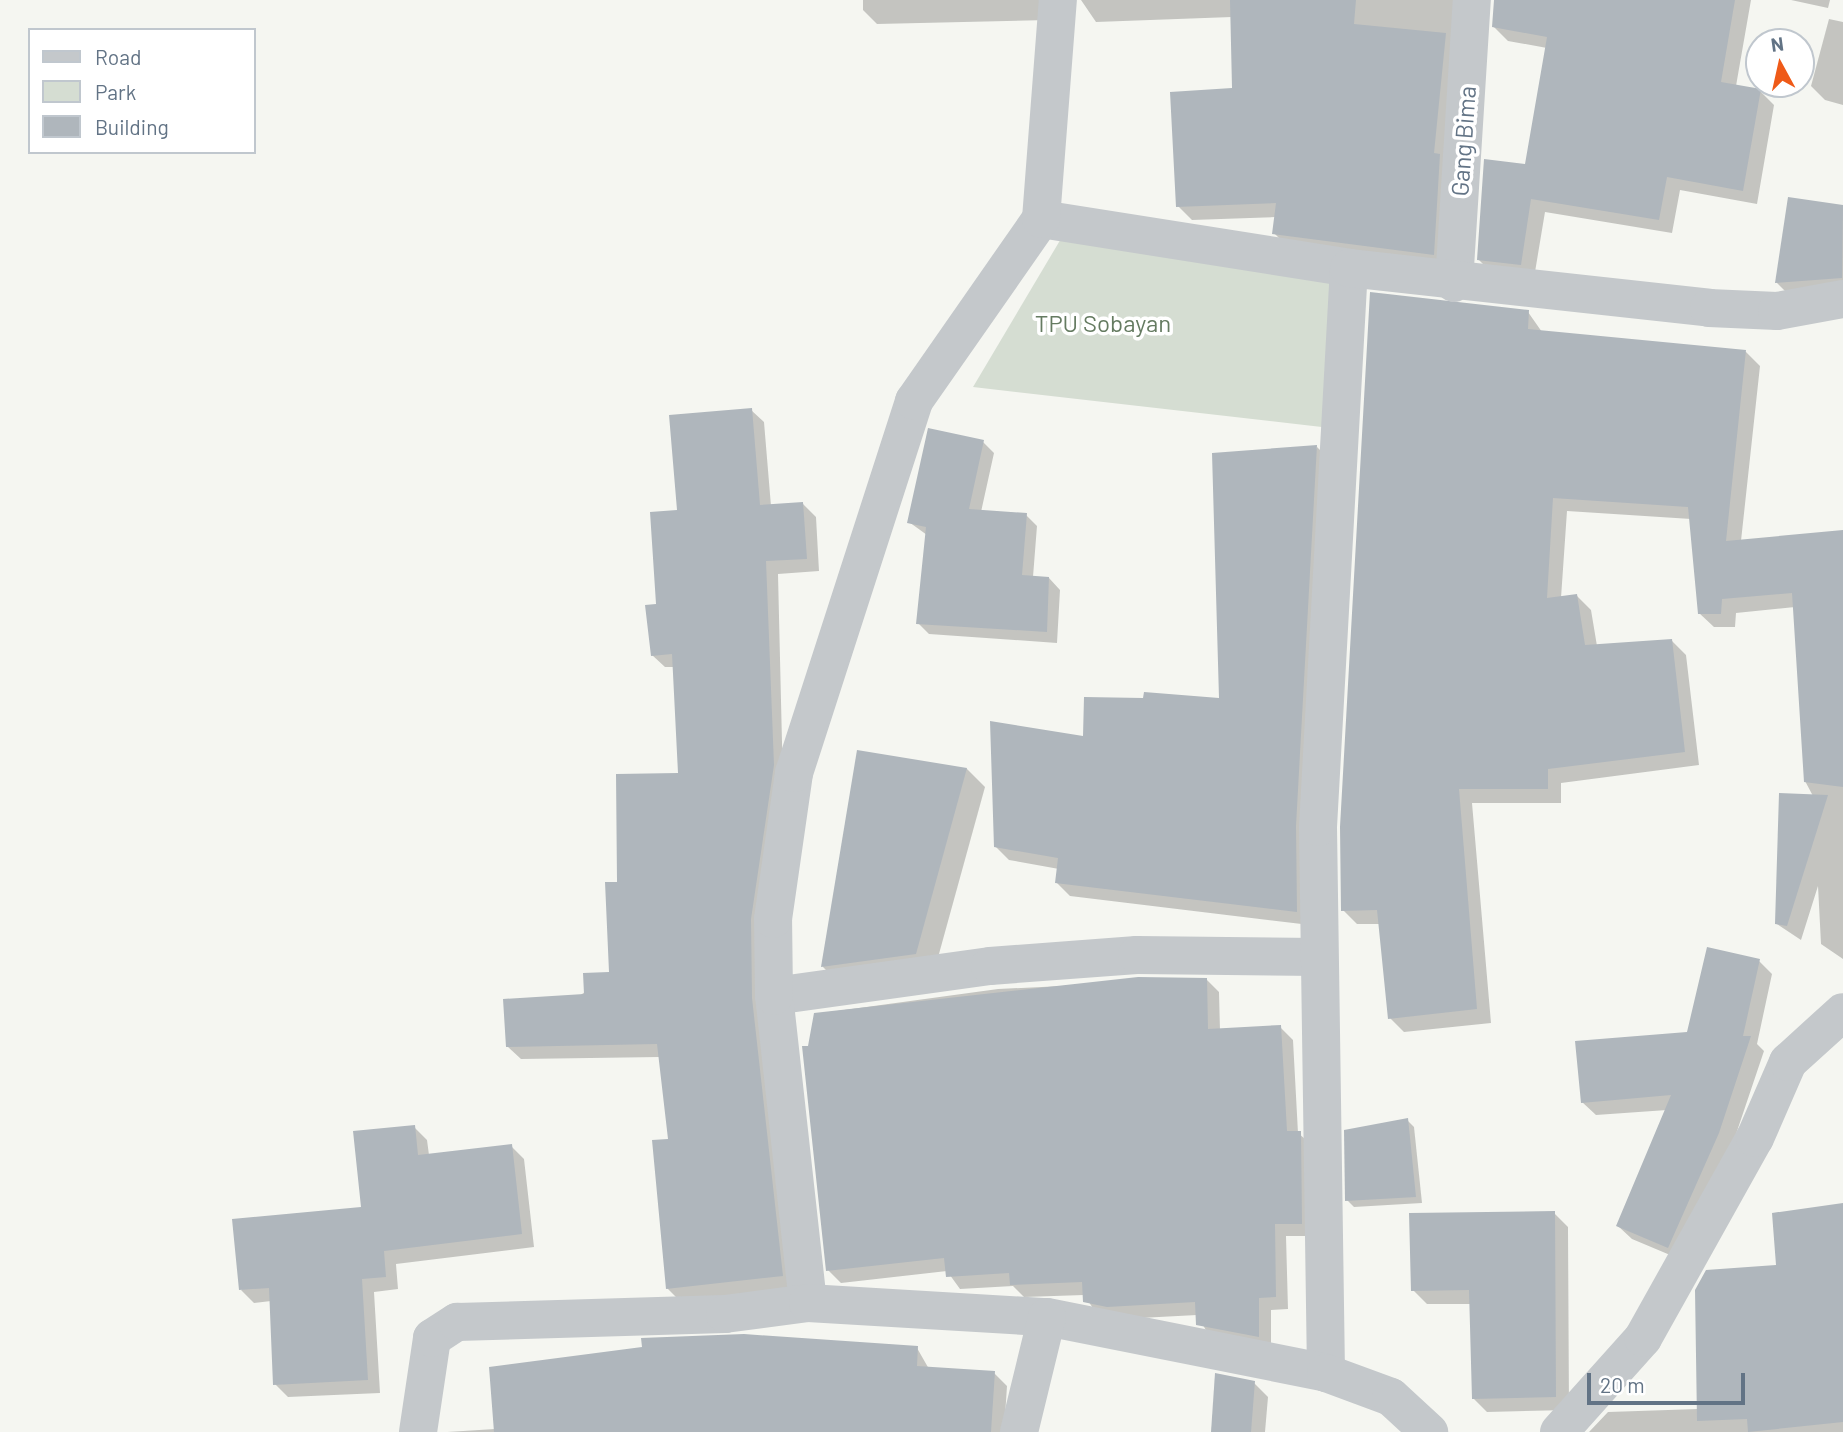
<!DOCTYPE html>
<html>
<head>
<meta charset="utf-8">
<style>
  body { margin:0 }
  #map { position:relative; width:1843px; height:1432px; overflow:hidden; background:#f5f6f1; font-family:Barlow,sans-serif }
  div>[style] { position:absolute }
  .green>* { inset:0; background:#d5ddd2 }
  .shadow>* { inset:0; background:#0003 }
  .building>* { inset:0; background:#afb6bc }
  .minor>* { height:38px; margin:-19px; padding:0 19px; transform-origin:19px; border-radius:19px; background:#c4c8cb }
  span { translate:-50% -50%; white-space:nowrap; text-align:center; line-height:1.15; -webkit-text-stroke:7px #fff; paint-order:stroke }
  .street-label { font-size:24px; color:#627385 }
  .park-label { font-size:24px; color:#657b61 }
  .legend { position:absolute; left:28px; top:28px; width:228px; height:126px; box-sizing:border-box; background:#fff; border:2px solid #c0c7ce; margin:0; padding:9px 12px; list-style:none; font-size:21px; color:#627385 }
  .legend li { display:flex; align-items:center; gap:14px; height:35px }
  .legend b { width:35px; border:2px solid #c0c7ce }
  .north { position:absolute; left:1745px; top:28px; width:70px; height:70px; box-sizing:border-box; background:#fff; border:2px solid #c0c7ce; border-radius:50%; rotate:352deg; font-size:19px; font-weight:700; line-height:28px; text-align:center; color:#627385 }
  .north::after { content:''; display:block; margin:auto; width:24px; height:32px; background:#ef5a18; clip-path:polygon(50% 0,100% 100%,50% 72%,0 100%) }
  .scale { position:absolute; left:1587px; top:1373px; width:158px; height:32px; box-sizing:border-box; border:4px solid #627385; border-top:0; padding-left:9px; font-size:21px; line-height:24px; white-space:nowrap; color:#627385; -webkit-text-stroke:5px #fff; paint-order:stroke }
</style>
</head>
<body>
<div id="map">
  <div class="green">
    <i style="clip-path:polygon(1062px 237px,1337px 279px,1339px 429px,973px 387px)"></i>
  </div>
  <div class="shadow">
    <i style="clip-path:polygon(863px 0,1056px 0,1049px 20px,877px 24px,863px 10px)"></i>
    <i style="clip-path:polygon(1081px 0,1472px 0,1447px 268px,1288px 247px,1274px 233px,1276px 217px,1192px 220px,1178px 206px,1234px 90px,1232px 17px,1096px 22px)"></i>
    <i style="clip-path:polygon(1495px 0,1751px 0,1736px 86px,1760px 91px,1774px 105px,1757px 204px,1680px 190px,1672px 233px,1545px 212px,1534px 278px,1493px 274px,1479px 260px,1526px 166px,1547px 48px,1508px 41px,1494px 27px)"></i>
    <i style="clip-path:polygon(1791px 0,1830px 0,1828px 8px)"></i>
    <i style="clip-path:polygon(1829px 19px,1843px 22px,1843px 105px,1825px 100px,1811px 86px)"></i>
    <i style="clip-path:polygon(1789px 199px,1843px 207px,1843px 290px,1789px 295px,1777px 283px)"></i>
    <i style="clip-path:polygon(1528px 312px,1542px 332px,1746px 352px,1760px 366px,1741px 541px,1843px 532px,1843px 959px,1821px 944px,1818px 886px,1801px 940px,1777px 924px,1813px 796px,1805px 781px,1795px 607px,1736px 613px,1735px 627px,1714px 627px,1699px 613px,1691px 519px,1567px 511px,1561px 598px,1577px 596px,1591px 610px,1597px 646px,1672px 641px,1686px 655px,1699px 765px,1561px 783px,1561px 803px,1472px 803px,1491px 1023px,1404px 1032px,1390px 1018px,1380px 924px,1357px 924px,1343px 910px)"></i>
    <i style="clip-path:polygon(751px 410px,764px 422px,771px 506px,803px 504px,816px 517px,819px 571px,778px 574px,795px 1288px,680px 1301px,667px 1288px,670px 1141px,660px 1057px,521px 1059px,508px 1047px,610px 974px,619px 884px,680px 775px,675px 667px,665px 667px,652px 655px,679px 512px)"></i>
    <i style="clip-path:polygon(983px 442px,994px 453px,981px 512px,1026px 515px,1037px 526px,1033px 577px,1049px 578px,1060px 590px,1057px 643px,929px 634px,918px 623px,927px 535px,909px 522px)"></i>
    <i style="clip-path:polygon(1317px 447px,1330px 460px,1310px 925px,1070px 896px,1057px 883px,1059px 869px,1009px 860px,996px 847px,1085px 739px,1221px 700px)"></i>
    <i style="clip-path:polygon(858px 752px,967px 769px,985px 787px,934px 972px,841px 985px,823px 967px)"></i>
    <i style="clip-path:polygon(1759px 961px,1772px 974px,1757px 1044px,1764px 1051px,1732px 1146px,1682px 1260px,1632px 1239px,1618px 1226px,1667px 1110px,1596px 1115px,1582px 1102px,1688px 1034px)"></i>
    <i style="clip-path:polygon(1206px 979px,1219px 992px,1220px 1030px,1280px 1027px,1293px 1040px,1298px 1133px,1312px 1145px,1314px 1236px,1286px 1236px,1288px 1309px,1271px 1310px,1271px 1349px,1210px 1337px,1197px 1315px,1121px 1319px,1097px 1314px,1084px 1295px,1024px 1297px,1013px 1286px,960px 1289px,947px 1271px,841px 1283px,828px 1270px,810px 1048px,815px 1014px,998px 989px)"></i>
    <i style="clip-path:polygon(1407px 1120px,1414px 1127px,1422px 1203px,1354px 1207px,1347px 1200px)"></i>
    <i style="clip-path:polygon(414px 1127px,427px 1140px,429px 1155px,511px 1146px,524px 1159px,534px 1247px,396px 1264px,398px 1289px,374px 1292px,380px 1393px,288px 1397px,275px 1384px,271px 1301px,254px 1303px,241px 1290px,363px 1208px)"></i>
    <i style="clip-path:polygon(1843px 1205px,1843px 1432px,1589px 1432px,1608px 1412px,1698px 1409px,1778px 1267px)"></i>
    <i style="clip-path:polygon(1554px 1213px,1568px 1227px,1569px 1410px,1487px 1412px,1473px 1398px,1471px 1304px,1427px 1304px,1413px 1290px)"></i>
    <i style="clip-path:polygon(917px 1348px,929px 1369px,994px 1373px,1007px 1386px,1004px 1432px,447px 1432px,495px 1429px)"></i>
    <i style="clip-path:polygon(1254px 1383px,1268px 1397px,1265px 1432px,1212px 1432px)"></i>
  </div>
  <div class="building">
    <i style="clip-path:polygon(1230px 0,1356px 0,1354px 24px,1446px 33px,1434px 153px,1440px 154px,1434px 255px,1272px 234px,1276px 203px,1176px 207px,1170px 92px,1232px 88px)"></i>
    <i style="clip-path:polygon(1494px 0,1735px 0,1721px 82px,1761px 89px,1743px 191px,1667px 177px,1659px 220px,1531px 199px,1521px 265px,1477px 260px,1484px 159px,1525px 164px,1547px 37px,1492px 27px)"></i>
    <i style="clip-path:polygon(1788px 197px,1843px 205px,1842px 278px,1775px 283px)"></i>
    <i style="clip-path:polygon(1370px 292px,1529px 310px,1528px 329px,1746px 350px,1726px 541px,1843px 530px,1843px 787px,1804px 782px,1792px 593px,1722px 599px,1721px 614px,1698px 614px,1688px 507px,1553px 498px,1547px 598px,1577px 594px,1585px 645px,1672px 639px,1685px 752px,1548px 769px,1548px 789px,1459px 789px,1477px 1009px,1388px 1019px,1377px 910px,1341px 911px,1340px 827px)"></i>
    <i style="clip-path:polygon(752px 408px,760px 505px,803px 502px,807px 559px,766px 561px,774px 765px,751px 919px,752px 998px,783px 1276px,666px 1289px,652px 1140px,668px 1139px,657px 1044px,506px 1047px,503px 999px,584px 994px,583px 973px,609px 972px,605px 882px,617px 882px,616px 774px,678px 773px,672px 654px,651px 656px,645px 605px,656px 604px,650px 512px,677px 510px,669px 415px)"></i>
    <i style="clip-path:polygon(928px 428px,984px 440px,969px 509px,1027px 513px,1022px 575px,1049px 577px,1047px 632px,916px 624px,926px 527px,907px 523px)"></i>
    <i style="clip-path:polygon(1317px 445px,1296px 826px,1297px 912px,1055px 883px,1058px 858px,994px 847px,990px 721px,1083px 736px,1084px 697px,1143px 698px,1144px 692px,1219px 698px,1212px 453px)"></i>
    <i style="clip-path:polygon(857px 750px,967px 768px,916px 954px,821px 967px)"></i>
    <i style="clip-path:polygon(1779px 793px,1828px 795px,1787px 926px,1775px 924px)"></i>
    <i style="clip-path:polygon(1707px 947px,1760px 959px,1743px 1036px,1751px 1036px,1719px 1133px,1668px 1248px,1616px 1226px,1671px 1095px,1581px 1103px,1575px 1041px,1687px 1032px)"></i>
    <i style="clip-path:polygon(1138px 977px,1207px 978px,1208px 1029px,1281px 1025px,1287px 1131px,1301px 1131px,1302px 1224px,1275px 1224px,1276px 1297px,1259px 1298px,1259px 1337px,1196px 1325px,1195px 1302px,1107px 1307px,1083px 1302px,1082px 1282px,1010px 1285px,1009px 1273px,946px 1277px,944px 1258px,826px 1271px,802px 1046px,808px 1046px,814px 1013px)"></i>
    <i style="clip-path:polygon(1408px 1118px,1416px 1197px,1345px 1201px,1344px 1130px)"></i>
    <i style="clip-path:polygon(415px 1125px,418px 1155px,512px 1144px,522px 1234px,384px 1251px,386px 1277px,362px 1279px,368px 1380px,273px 1385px,269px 1288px,239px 1290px,232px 1219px,361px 1207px,353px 1131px)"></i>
    <i style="clip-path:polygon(1843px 1203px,1843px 1422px,1748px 1432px,1747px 1419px,1697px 1421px,1695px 1290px,1706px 1270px,1776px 1265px,1772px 1213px)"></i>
    <i style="clip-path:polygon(1555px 1211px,1556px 1397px,1472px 1399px,1469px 1290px,1411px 1291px,1409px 1213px)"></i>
    <i style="clip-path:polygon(744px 1334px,918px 1346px,917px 1366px,995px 1371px,991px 1432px,494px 1432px,489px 1367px,642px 1347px,641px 1338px)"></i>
    <i style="clip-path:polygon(1215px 1373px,1255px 1381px,1251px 1432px,1211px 1432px)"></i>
  </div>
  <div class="minor">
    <i style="left:1041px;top:219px;width:312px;rotate:9deg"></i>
    <i style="left:1454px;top:283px;width:284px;rotate:-86.4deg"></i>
    <i style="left:774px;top:996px;width:218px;rotate:-7.9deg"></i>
    <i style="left:990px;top:966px;width:147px;rotate:-4.3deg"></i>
    <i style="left:1137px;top:955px;width:181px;rotate:0.6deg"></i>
    <i style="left:808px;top:1303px;width:309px;rotate:-96.3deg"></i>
    <i style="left:774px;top:996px;width:77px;rotate:-90.7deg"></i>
    <i style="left:773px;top:919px;width:148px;rotate:-81.8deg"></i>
    <i style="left:794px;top:773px;width:391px;rotate:-72.1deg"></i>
    <i style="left:914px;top:401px;width:222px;rotate:-55.1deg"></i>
    <i style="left:1041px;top:219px;width:220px;rotate:-85.6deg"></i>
    <i style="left:1326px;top:1373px;width:546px;rotate:-90.84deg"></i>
    <i style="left:1318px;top:827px;width:560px;rotate:-86.83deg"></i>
    <i style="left:1349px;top:268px;width:362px;rotate:6.3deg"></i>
    <i style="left:1709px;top:308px;width:68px;rotate:2.5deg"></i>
    <i style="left:1777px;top:311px;width:67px;rotate:-10.3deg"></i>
    <i style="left:418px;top:1432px;width:95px;rotate:-81.5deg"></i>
    <i style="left:432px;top:1338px;width:30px;rotate:-33deg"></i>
    <i style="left:457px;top:1322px;width:268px;rotate:-1.7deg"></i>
    <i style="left:725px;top:1314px;width:84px;rotate:-7.5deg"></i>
    <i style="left:808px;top:1303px;width:239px;rotate:3.4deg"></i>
    <i style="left:1047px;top:1317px;width:285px;rotate:11.3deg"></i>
    <i style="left:1326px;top:1373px;width:69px;rotate:20.3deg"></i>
    <i style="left:1391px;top:1397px;width:52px;rotate:42.6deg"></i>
    <i style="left:1019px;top:1432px;width:118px;rotate:-76.3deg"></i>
    <i style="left:1559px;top:1432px;width:126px;rotate:-48.2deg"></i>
    <i style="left:1643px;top:1338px;width:229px;rotate:-60.8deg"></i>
    <i style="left:1755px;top:1138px;width:83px;rotate:-66.5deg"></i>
    <i style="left:1788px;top:1062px;width:74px;rotate:-42.3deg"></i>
  </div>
  <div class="street-label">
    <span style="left:1463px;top:141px;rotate:-86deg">Gang Bima</span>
  </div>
  <div class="park-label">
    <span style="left:1103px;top:323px">TPU Sobayan</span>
  </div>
  <ul class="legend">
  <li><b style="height:9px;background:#c4c8cb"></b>Road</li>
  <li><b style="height:19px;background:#d5ddd2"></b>Park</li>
  <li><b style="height:19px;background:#afb6bc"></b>Building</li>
  </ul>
  <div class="north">N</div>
  <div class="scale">20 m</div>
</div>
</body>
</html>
